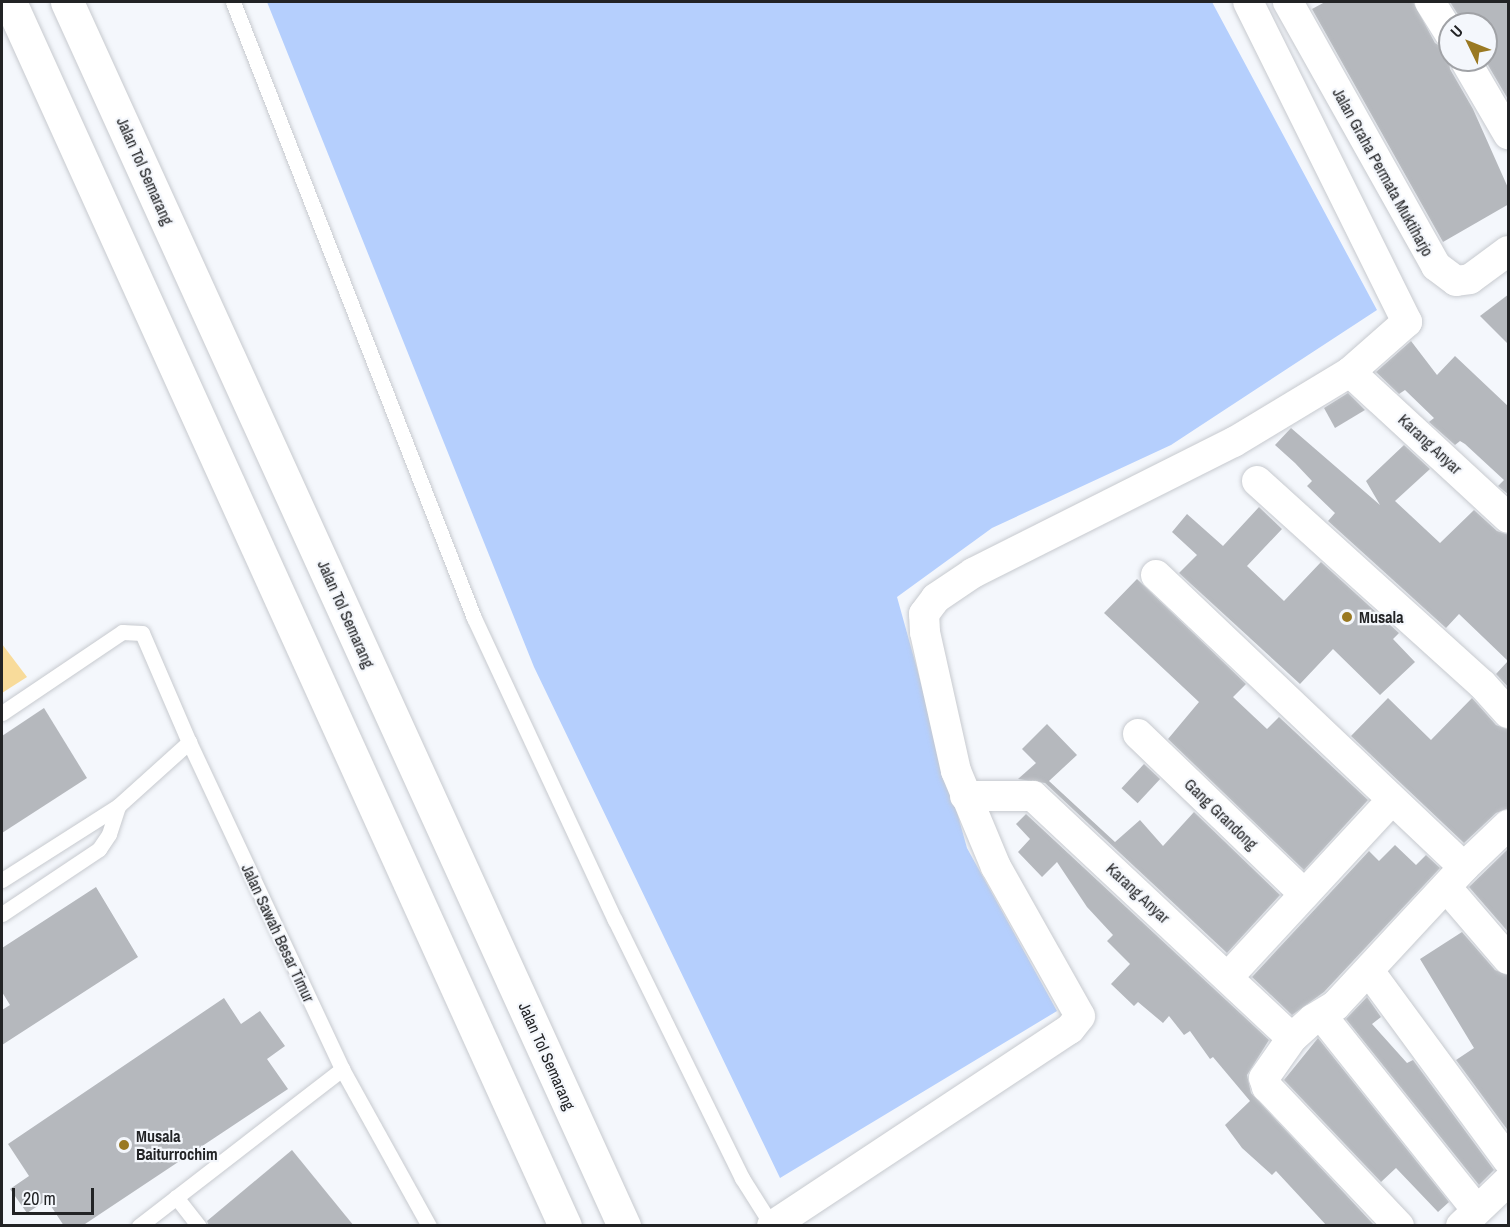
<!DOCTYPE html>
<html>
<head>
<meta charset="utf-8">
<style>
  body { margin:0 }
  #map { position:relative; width:1510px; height:1227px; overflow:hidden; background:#f4f7fc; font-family:"Archivo Narrow",sans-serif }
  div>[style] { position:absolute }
  .green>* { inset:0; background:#f8db9a }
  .water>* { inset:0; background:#b5cffd }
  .building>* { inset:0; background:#b5b8bd; transform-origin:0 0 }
  .roads { filter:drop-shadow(0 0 2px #c7cacf) drop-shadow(0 0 2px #c7cacf) }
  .service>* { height:15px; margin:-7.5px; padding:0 7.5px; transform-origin:7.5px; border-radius:7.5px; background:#fff }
  .minor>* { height:30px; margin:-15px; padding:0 15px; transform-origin:15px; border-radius:15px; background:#fff }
  .motorway>* { height:33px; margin:-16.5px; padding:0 16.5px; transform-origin:16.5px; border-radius:16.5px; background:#fff }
  .dots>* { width:16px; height:16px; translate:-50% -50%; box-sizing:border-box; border:3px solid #f4f7fc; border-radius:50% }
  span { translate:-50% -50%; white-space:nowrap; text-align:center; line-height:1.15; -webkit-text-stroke:4.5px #f4f7fc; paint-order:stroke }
  .street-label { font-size:16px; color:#222325 }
  .poi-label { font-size:16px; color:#222325; font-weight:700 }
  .left { translate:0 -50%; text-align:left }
  .frame { position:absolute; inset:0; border:3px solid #222325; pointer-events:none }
  .north { position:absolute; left:1438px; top:12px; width:60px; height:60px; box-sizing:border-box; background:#f4f7fc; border:2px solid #a0a2a6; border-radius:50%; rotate:313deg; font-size:16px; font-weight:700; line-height:24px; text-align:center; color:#222325 }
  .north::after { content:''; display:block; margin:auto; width:21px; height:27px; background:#9a7922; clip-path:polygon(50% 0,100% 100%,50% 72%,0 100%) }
  .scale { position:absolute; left:12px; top:1188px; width:82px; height:27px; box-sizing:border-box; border:3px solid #222325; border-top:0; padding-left:8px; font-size:18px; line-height:21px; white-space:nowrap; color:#222325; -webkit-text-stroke:4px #f4f7fc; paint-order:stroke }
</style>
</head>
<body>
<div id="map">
  <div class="green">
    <i style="clip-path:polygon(2px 644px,27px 677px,2px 693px)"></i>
  </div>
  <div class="water">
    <i style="clip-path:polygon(267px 2px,1212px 2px,1377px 310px,1171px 445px,992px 528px,897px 597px,967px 848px,1057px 1011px,780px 1178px,534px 667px)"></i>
  </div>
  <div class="building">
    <i style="clip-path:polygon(1325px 2px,1413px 2px,1435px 43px,1448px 51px,1450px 69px,1473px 109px,1509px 190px,1509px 204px,1443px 242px,1312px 9px)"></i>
    <i style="clip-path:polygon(1450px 2px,1509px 2px,1509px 101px,1485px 60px,1486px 24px,1464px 24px)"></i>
    <i style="clip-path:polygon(1509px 294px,1509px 345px,1480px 316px)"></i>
    <i style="clip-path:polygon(1411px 341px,1437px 375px,1455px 356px,1509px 407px,1509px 495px,1498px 486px,1504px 480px,1465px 444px,1460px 441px,1455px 445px,1429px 422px,1434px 418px,1405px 390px,1399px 394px,1376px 372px)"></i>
    <i style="clip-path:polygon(1348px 393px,1365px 410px,1335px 428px,1324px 408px)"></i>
    <i style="clip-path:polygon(1291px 428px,1380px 505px,1366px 481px,1404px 445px,1430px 469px,1395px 501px,1440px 543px,1474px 510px,1497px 531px,1509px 535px,1509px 688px,1496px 674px,1508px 661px,1459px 614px,1446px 628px,1328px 521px,1335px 513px,1307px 486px,1312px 481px,1295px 463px,1275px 445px)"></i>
    <i style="clip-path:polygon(1259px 507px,1282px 529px,1247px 566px,1284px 601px,1321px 562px,1399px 633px,1393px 639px,1415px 662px,1380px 695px,1333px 649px,1300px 684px,1179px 573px,1197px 555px,1172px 532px,1187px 514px,1223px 546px)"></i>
    <i style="clip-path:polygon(1137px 579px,1246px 684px,1233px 697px,1267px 729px,1279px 717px,1368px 800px,1304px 870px,1168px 739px,1199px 702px,1104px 613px)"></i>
    <i style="clip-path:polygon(1388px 698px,1431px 740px,1472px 698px,1496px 725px,1509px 730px,1509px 808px,1496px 813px,1464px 843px,1351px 736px)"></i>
    <i style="clip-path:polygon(44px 708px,87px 778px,2px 833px,2px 736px)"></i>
    <i style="clip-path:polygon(1047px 724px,1077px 755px,1049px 781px,1115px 842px,1140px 820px,1163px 846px,1194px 812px,1280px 895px,1227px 953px,1045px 783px,1018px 779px,1036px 763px,1022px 749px)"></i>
    <i style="left:1144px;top:764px;width:22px;height:33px;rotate:43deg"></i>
    <i style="clip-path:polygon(1026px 814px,1269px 1040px,1247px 1075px,1251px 1093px,1375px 1226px,1327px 1226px,1276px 1171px,1272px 1175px,1242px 1148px,1225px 1125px,1250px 1101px,1213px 1057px,1210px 1059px,1190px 1031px,1184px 1035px,1169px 1016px,1163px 1023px,1138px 1002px,1134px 1006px,1111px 984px,1130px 964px,1107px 941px,1113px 935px,1087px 907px,1057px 862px,1042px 877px,1018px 852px,1030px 839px,1016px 824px)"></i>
    <i style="clip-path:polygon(1395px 845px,1416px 865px,1426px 855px,1440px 868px,1324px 992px,1292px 1015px,1252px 977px,1369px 851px,1379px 861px)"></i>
    <i style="clip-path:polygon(1509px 848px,1509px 933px,1469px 887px)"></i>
    <i style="clip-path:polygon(96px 887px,138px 957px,2px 1045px,2px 1010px,10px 1005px,2px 992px,2px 948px)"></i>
    <i style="clip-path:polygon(1462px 932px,1495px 970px,1509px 976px,1509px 1132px,1456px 1060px,1474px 1048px,1420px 959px)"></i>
    <i style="clip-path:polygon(1367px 997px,1381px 1017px,1372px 1024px,1407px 1063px,1413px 1060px,1494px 1170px,1479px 1185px,1346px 1019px)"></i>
    <i style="clip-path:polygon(224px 998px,241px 1024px,260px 1011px,285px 1046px,267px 1059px,288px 1089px,82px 1226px,64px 1226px,47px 1200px,27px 1213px,10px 1189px,29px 1176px,8px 1144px)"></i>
    <i style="clip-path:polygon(1318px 1038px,1449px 1202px,1438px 1212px,1396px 1168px,1381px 1182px,1284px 1080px)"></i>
    <i style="clip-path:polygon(292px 1150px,354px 1226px,209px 1226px,207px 1221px)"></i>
  </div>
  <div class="roads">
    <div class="service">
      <i style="left:233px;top:2px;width:661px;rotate:68.63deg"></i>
      <i style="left:474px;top:618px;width:333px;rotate:65deg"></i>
      <i style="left:615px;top:920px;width:288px;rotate:63.8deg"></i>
      <i style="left:742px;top:1178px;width:54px;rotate:57.8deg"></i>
      <i style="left:2px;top:713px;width:145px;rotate:-34deg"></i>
      <i style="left:122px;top:632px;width:20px;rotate:3deg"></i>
      <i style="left:142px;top:633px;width:119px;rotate:66.7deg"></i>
      <i style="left:189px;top:742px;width:361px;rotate:64.9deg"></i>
      <i style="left:342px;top:1069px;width:179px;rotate:61deg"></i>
      <i style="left:2px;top:880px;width:138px;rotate:-32.5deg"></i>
      <i style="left:118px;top:806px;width:96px;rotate:-42deg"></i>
      <i style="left:2px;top:914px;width:117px;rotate:-33.8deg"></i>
      <i style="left:99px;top:849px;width:18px;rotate:-56deg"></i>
      <i style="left:109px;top:834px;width:29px;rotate:-72deg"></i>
      <i style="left:176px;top:1197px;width:37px;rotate:52deg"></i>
      <i style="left:139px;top:1226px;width:257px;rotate:-37.7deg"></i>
    </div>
    <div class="minor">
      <i style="left:1288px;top:2px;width:303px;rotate:60.7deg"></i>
      <i style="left:1436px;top:266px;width:25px;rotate:37deg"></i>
      <i style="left:1456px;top:281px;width:14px;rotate:-8deg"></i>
      <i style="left:1470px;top:279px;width:47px;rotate:-36.4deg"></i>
      <i style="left:1430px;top:2px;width:38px;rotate:58deg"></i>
      <i style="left:1465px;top:60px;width:86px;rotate:59.8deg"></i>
      <i style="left:1350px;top:372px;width:215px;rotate:42.7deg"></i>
      <i style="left:1257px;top:481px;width:303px;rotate:42.1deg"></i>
      <i style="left:1482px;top:684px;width:39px;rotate:48deg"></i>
      <i style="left:1156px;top:575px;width:424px;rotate:43.5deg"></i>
      <i style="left:1138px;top:734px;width:231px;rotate:43.9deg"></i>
      <i style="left:965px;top:796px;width:68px"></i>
      <i style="left:1033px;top:796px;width:354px;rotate:43.1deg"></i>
      <i style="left:1446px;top:887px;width:95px;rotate:49.3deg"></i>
      <i style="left:1369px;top:971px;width:235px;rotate:53.7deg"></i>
      <i style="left:1228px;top:977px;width:241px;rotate:-47.2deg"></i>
      <i style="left:1322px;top:1016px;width:248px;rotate:51.4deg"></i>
      <i style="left:772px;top:1226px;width:357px;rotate:-33.5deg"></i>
      <i style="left:1070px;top:1029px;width:16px;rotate:-52deg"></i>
      <i style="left:1080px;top:1016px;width:171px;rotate:-119.4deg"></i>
      <i style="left:996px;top:867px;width:104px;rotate:-112.6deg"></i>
      <i style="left:956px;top:771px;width:142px;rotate:-102.6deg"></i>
      <i style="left:925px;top:632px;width:18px;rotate:-93deg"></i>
      <i style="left:924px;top:614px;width:20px;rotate:-53deg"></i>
      <i style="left:936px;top:598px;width:45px;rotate:-34deg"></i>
      <i style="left:973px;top:573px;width:292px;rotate:-26.7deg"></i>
      <i style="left:1234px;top:442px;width:135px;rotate:-31.1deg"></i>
      <i style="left:1350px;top:372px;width:76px;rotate:-41.3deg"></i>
      <i style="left:1407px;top:322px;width:357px;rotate:-116.4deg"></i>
      <i style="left:1399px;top:1226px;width:192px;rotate:-133.5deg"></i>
      <i style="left:1267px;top:1087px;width:9px;rotate:-108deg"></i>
      <i style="left:1264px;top:1078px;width:49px;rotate:-55deg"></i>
      <i style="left:1292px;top:1038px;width:28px;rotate:-42deg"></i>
      <i style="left:1313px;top:1019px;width:26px;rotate:-31deg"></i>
      <i style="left:1335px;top:1006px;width:190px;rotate:-47.1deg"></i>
      <i style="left:1464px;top:867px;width:61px;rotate:-43.7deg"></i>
      <i style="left:1461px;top:1226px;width:65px;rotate:-43.8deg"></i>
    </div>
    <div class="motorway">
      <i style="left:10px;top:2px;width:1344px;rotate:65.61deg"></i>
      <i style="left:67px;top:2px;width:1345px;rotate:65.53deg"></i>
    </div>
  </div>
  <div class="dots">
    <i style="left:1347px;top:617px;background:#9a7922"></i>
    <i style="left:124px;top:1145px;background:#9a7922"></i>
  </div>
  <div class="street-label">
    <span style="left:145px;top:171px;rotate:66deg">Jalan Tol Semarang</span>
    <span style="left:1383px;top:172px;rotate:61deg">Jalan Graha Permata Muktiharjo</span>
    <span style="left:1430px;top:444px;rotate:43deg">Karang Anyar</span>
    <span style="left:346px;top:614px;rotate:66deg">Jalan Tol Semarang</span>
    <span style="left:1221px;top:814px;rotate:44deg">Gang Grandong</span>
    <span style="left:1138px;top:893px;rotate:43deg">Karang Anyar</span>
    <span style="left:278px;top:933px;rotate:65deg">Jalan Sawah Besar Timur</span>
    <span style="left:547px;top:1056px;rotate:66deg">Jalan Tol Semarang</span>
  </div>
  <div class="poi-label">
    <span class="left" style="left:1359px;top:617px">Musala</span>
    <span class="left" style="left:136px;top:1145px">Musala<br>Baiturrochim</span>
  </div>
  <div class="frame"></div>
  <div class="north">U</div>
  <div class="scale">20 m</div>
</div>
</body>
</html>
